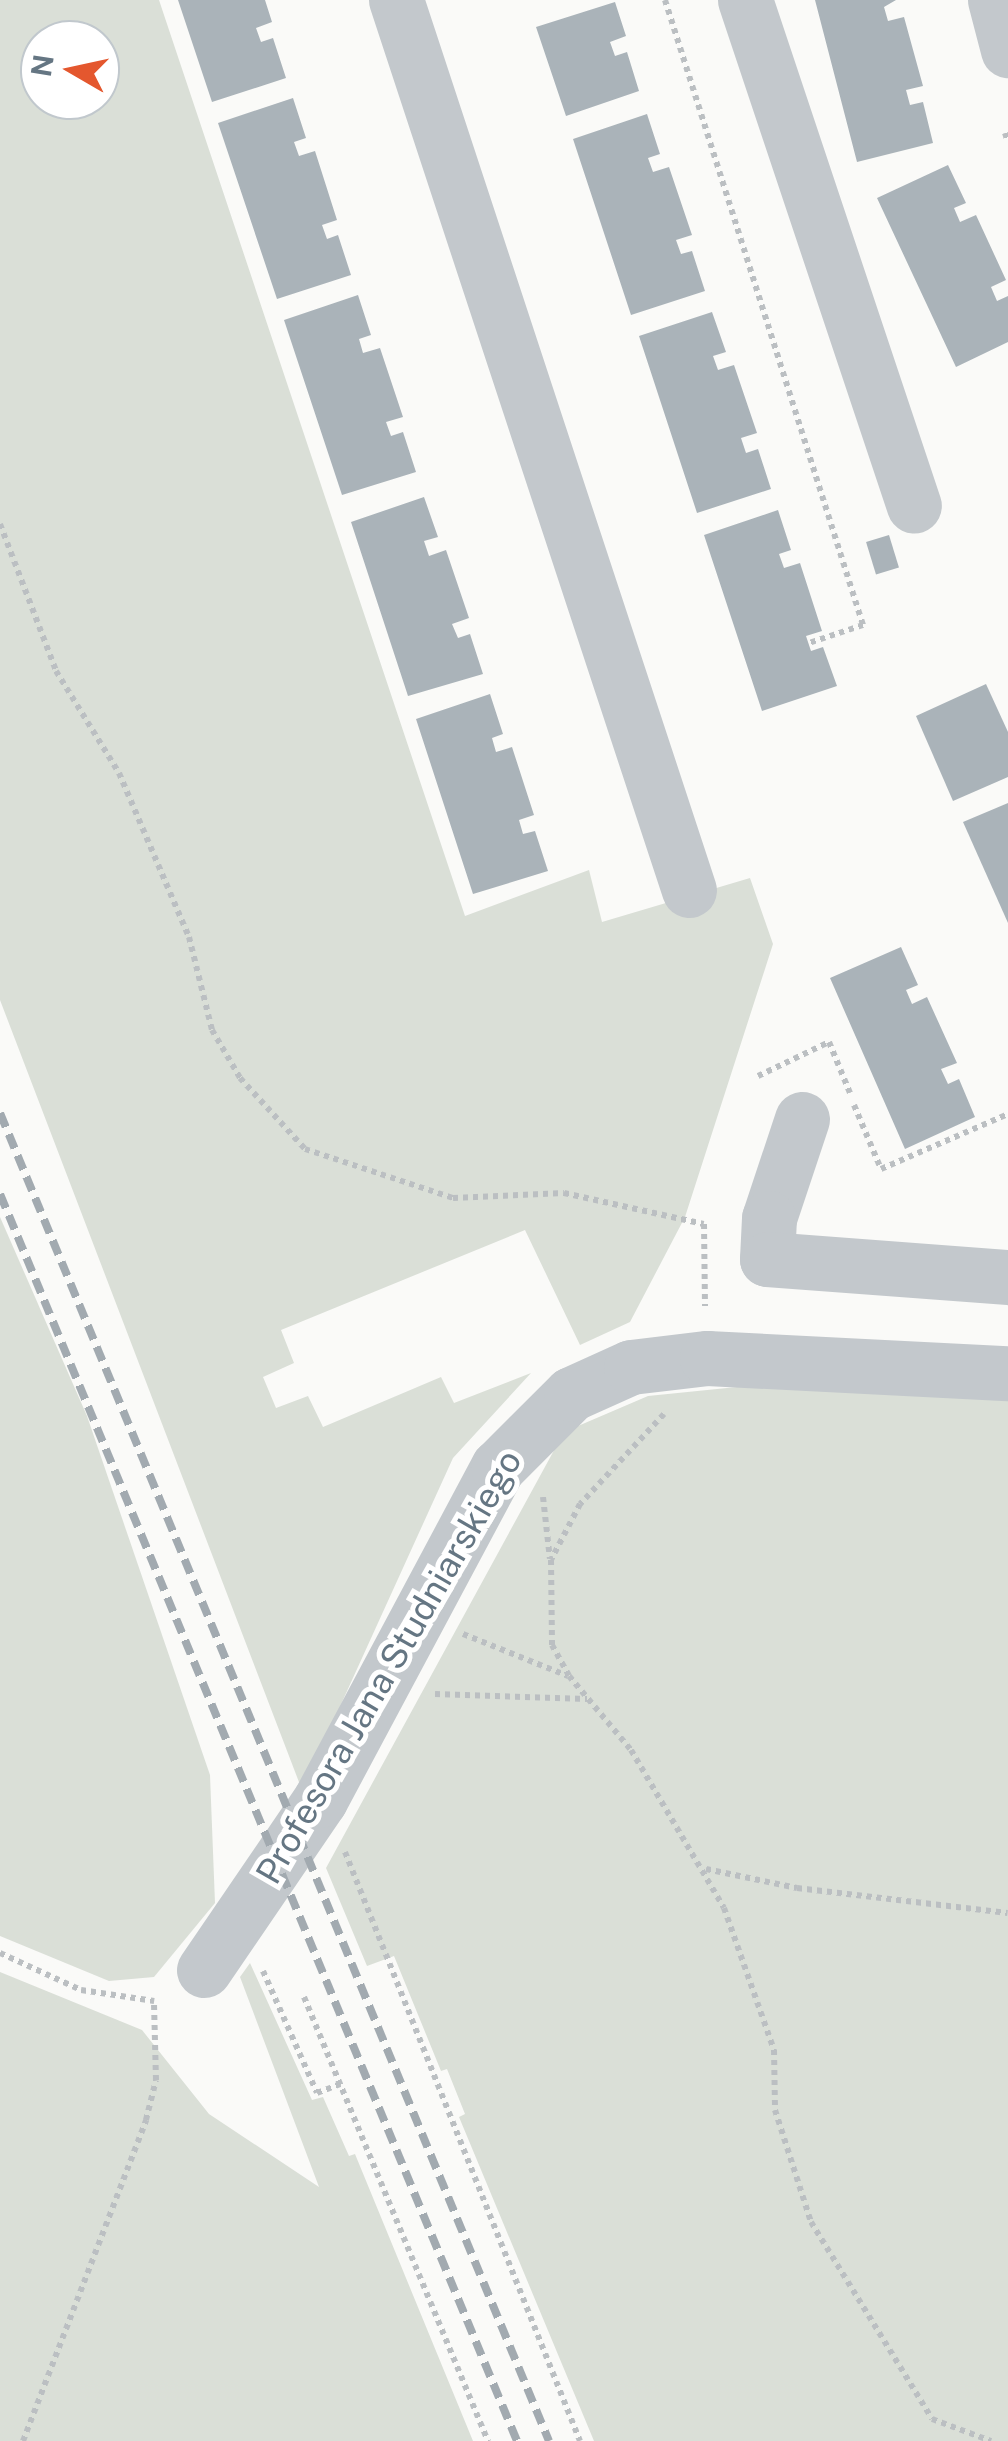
<!DOCTYPE html>
<html>
<head>
<meta charset="utf-8">
<style>
  body { margin:0 }
  #map { position:relative; width:1008px; height:2441px; overflow:hidden; background:#fafaf8; font-family:"Public Sans",sans-serif }
  div>[style] { position:absolute }
  .green>* { inset:0; background:#dadfd7 }
  .building>* { inset:0; background:#aab3b9; transform-origin:0 0 }
  .path>* { height:6px; margin-top:-3px; transform-origin:0; background:repeating-linear-gradient(90deg,#bbbfc2 0 5px,transparent 0 10px) }
  .minor>* { height:55px; margin:-27.5px; padding:0 27.5px; transform-origin:27.5px; border-radius:27.5px; background:#c3c8cc }
  .rail>* { height:8px; margin-top:-4px; transform-origin:0; background:repeating-linear-gradient(90deg,#a2aab0 0 15px,transparent 0 23px) }
  span { translate:-50% -50%; white-space:nowrap; text-align:center; line-height:1.15; -webkit-text-stroke:10px #fff; paint-order:stroke }
  .street-label { font-size:35px; color:#657683 }
  .north { position:absolute; left:20px; top:20px; width:100px; height:100px; box-sizing:border-box; background:#fff; border:2px solid #c1c8cd; border-radius:50%; rotate:279deg; font-size:28px; font-weight:700; line-height:40px; text-align:center; color:#657683 }
  .north::after { content:''; display:block; margin:auto; width:35px; height:45px; background:#e4572e; clip-path:polygon(50% 0,100% 100%,50% 72%,0 100%) }
</style>
</head>
<body>
<div id="map">
  <div class="green">
    <i style="clip-path:polygon(evenodd,0 0,159px 0,465px 916px,589px 870px,602px 922px,750px 878px,773px 944px,685px 1217px,630px 1322px,580px 1345px,525px 1230px,281px 1330px,294px 1363px,263px 1377px,276px 1408px,308px 1396px,323px 1427px,441px 1377px,454px 1403px,531px 1373px,453px 1458px,302px 1790px,0 1000px,0 0,40px 40px,100px 40px,100px 100px,40px 100px,40px 40px)"></i>
    <i style="clip-path:polygon(0 1217px,87px 1416px,210px 1775px,215px 1903px,154px 1977px,109px 1981px,0 1936px)"></i>
    <i style="clip-path:polygon(795px 1381px,1008px 1396px,1008px 2441px,594px 2441px,459px 2117px,465px 2114px,447px 2069px,441px 2071px,394px 1956px,367px 1966px,326px 1868px,564px 1432px,648px 1396px)"></i>
    <i style="clip-path:polygon(250px 1963px,312px 2100px,323px 2097px,349px 2156px,355px 2154px,473px 2441px,0 2441px,0 1972px,142px 2030px,209px 2114px,319px 2187px,240px 1977px)"></i>
  </div>
  <div class="building">
    <i style="clip-path:polygon(178px 0,265px 0,272px 22px,256px 28px,261px 42px,273px 38px,286px 78px,212px 102px)"></i>
    <i style="clip-path:polygon(815px 0,896px 0,884px 7px,888px 21px,904px 17px,923px 86px,906px 90px,910px 105px,923px 102px,933px 143px,857px 162px)"></i>
    <i style="clip-path:polygon(615px 2px,626px 36px,610px 42px,615px 56px,627px 52px,639px 91px,566px 116px,536px 27px)"></i>
    <i style="clip-path:polygon(293px 98px,306px 138px,294px 142px,299px 156px,315px 151px,337px 220px,322px 225px,327px 239px,338px 235px,351px 275px,277px 299px,218px 123px)"></i>
    <i style="clip-path:polygon(647px 114px,660px 154px,648px 158px,653px 172px,669px 167px,692px 235px,676px 240px,681px 254px,692px 251px,705px 291px,631px 315px,573px 139px)"></i>
    <i style="clip-path:polygon(948px 165px,966px 203px,954px 208px,960px 222px,976px 215px,1006px 280px,991px 287px,997px 301px,1008px 296px,1008px 342px,956px 367px,877px 198px)"></i>
    <i style="clip-path:polygon(358px 295px,371px 335px,359px 339px,363px 353px,380px 348px,403px 417px,386px 422px,391px 436px,403px 432px,416px 472px,342px 495px,284px 320px)"></i>
    <i style="clip-path:polygon(712px 312px,726px 352px,713px 356px,718px 370px,734px 365px,757px 433px,741px 438px,746px 453px,758px 449px,771px 489px,697px 513px,639px 336px)"></i>
    <i style="clip-path:polygon(424px 497px,438px 537px,424px 541px,429px 556px,446px 550px,469px 618px,452px 624px,458px 638px,470px 634px,483px 674px,408px 696px,351px 522px)"></i>
    <i style="clip-path:polygon(778px 510px,791px 550px,779px 554px,784px 568px,800px 563px,822px 631px,806px 636px,811px 651px,823px 647px,837px 686px,762px 711px,704px 535px)"></i>
    <i style="left:889px;top:535px;width:34px;height:24px;rotate:73deg"></i>
    <i style="clip-path:polygon(986px 684px,1008px 732px,1008px 777px,953px 801px,916px 716px)"></i>
    <i style="clip-path:polygon(490px 694px,503px 734px,492px 738px,496px 752px,512px 747px,534px 815px,519px 820px,523px 834px,535px 831px,548px 871px,473px 894px,416px 719px)"></i>
    <i style="clip-path:polygon(1008px 803px,1008px 923px,963px 822px)"></i>
    <i style="clip-path:polygon(901px 947px,918px 985px,906px 990px,912px 1004px,927px 997px,957px 1063px,941px 1069px,948px 1084px,959px 1079px,975px 1117px,905px 1149px,830px 978px)"></i>
  </div>
  <div class="path">
    <i style="left:665px;top:0;width:656px;rotate:72.42deg"></i>
    <i style="left:863px;top:625px;width:57px;rotate:161.6deg"></i>
    <i style="left:1005px;top:133px;width:9px;rotate:72deg"></i>
    <i style="left:0;top:524px;width:157px;rotate:69.1deg"></i>
    <i style="left:56px;top:671px;width:120px;rotate:58.3deg"></i>
    <i style="left:119px;top:773px;width:178px;rotate:66.9deg"></i>
    <i style="left:189px;top:937px;width:96px;rotate:76.1deg"></i>
    <i style="left:212px;top:1030px;width:56px;rotate:59.7deg"></i>
    <i style="left:240px;top:1078px;width:96px;rotate:47.5deg"></i>
    <i style="left:305px;top:1149px;width:156px;rotate:18.3deg"></i>
    <i style="left:453px;top:1198px;width:111px;rotate:-2.6deg"></i>
    <i style="left:564px;top:1193px;width:143px;rotate:12.5deg"></i>
    <i style="left:704px;top:1224px;width:82px;rotate:89.3deg"></i>
    <i style="left:758px;top:1076px;width:79px;rotate:-25.6deg"></i>
    <i style="left:829px;top:1042px;width:55px;rotate:67.6deg"></i>
    <i style="left:854px;top:1105px;width:69px;rotate:67.1deg"></i>
    <i style="left:881px;top:1169px;width:138px;rotate:-23.4deg"></i>
    <i style="left:664px;top:1414px;width:123px;rotate:133deg"></i>
    <i style="left:580px;top:1504px;width:63px;rotate:117.4deg"></i>
    <i style="left:551px;top:1560px;width:85px;rotate:89.3deg"></i>
    <i style="left:552px;top:1645px;width:35px;rotate:61deg"></i>
    <i style="left:569px;top:1676px;width:97px;rotate:50deg"></i>
    <i style="left:631px;top:1750px;width:183px;rotate:59.5deg"></i>
    <i style="left:724px;top:1908px;width:151px;rotate:70.6deg"></i>
    <i style="left:774px;top:2050px;width:60px;rotate:89deg"></i>
    <i style="left:775px;top:2110px;width:118px;rotate:72.2deg"></i>
    <i style="left:811px;top:2222px;width:231px;rotate:58.4deg"></i>
    <i style="left:932px;top:2419px;width:63px;rotate:20.4deg"></i>
    <i style="left:543px;top:1497px;width:62px;rotate:83.6deg"></i>
    <i style="left:463px;top:1634px;width:113px;rotate:21.8deg"></i>
    <i style="left:435px;top:1694px;width:152px;rotate:1.9deg"></i>
    <i style="left:345px;top:1852px;width:634px;rotate:68.25deg"></i>
    <i style="left:706px;top:1869px;width:93px;rotate:11.8deg"></i>
    <i style="left:797px;top:1888px;width:212px;rotate:6.8deg"></i>
    <i style="left:0;top:1953px;width:89px;rotate:24.6deg"></i>
    <i style="left:81px;top:1990px;width:74px;rotate:8.6deg"></i>
    <i style="left:263px;top:1971px;width:133px;rotate:66.1deg"></i>
    <i style="left:317px;top:2093px;width:25px;rotate:-21deg"></i>
    <i style="left:304px;top:1997px;width:481px;rotate:67.5deg"></i>
    <i style="left:23px;top:2441px;width:344px;rotate:-69deg"></i>
    <i style="left:146px;top:2120px;width:41px;rotate:-76deg"></i>
    <i style="left:156px;top:2080px;width:79px;rotate:-91.5deg"></i>
  </div>
  <div class="minor">
    <i style="left:396px;top:0;width:937px;rotate:71.78deg"></i>
    <i style="left:745px;top:0;width:533px;rotate:71.53deg"></i>
    <i style="left:995px;top:0;width:52px;rotate:75.4deg"></i>
    <i style="left:802px;top:1119px;width:104px;rotate:108.4deg"></i>
    <i style="left:769px;top:1218px;width:41px;rotate:92.8deg"></i>
    <i style="left:767px;top:1259px;width:242px;rotate:4.3deg"></i>
    <i style="left:204px;top:1970px;width:206px;rotate:-55.7deg"></i>
    <i style="left:320px;top:1800px;width:378px;rotate:-61.9deg"></i>
    <i style="left:498px;top:1467px;width:103px;rotate:-45deg"></i>
    <i style="left:571px;top:1394px;width:66px;rotate:-24.2deg"></i>
    <i style="left:631px;top:1367px;width:77px;rotate:-6.8deg"></i>
    <i style="left:707px;top:1358px;width:301px;rotate:2.9deg"></i>
  </div>
  <div class="rail">
    <i style="left:0;top:1113px;width:1437px;rotate:67.54deg"></i>
    <i style="left:0;top:1194px;width:1350px;rotate:67.48deg"></i>
  </div>
  <div class="street-label">
    <span style="left:389px;top:1667px;rotate:-60deg">Profesora Jana Studniarskiego</span>
  </div>
  <div class="north">N</div>
</div>
</body>
</html>
